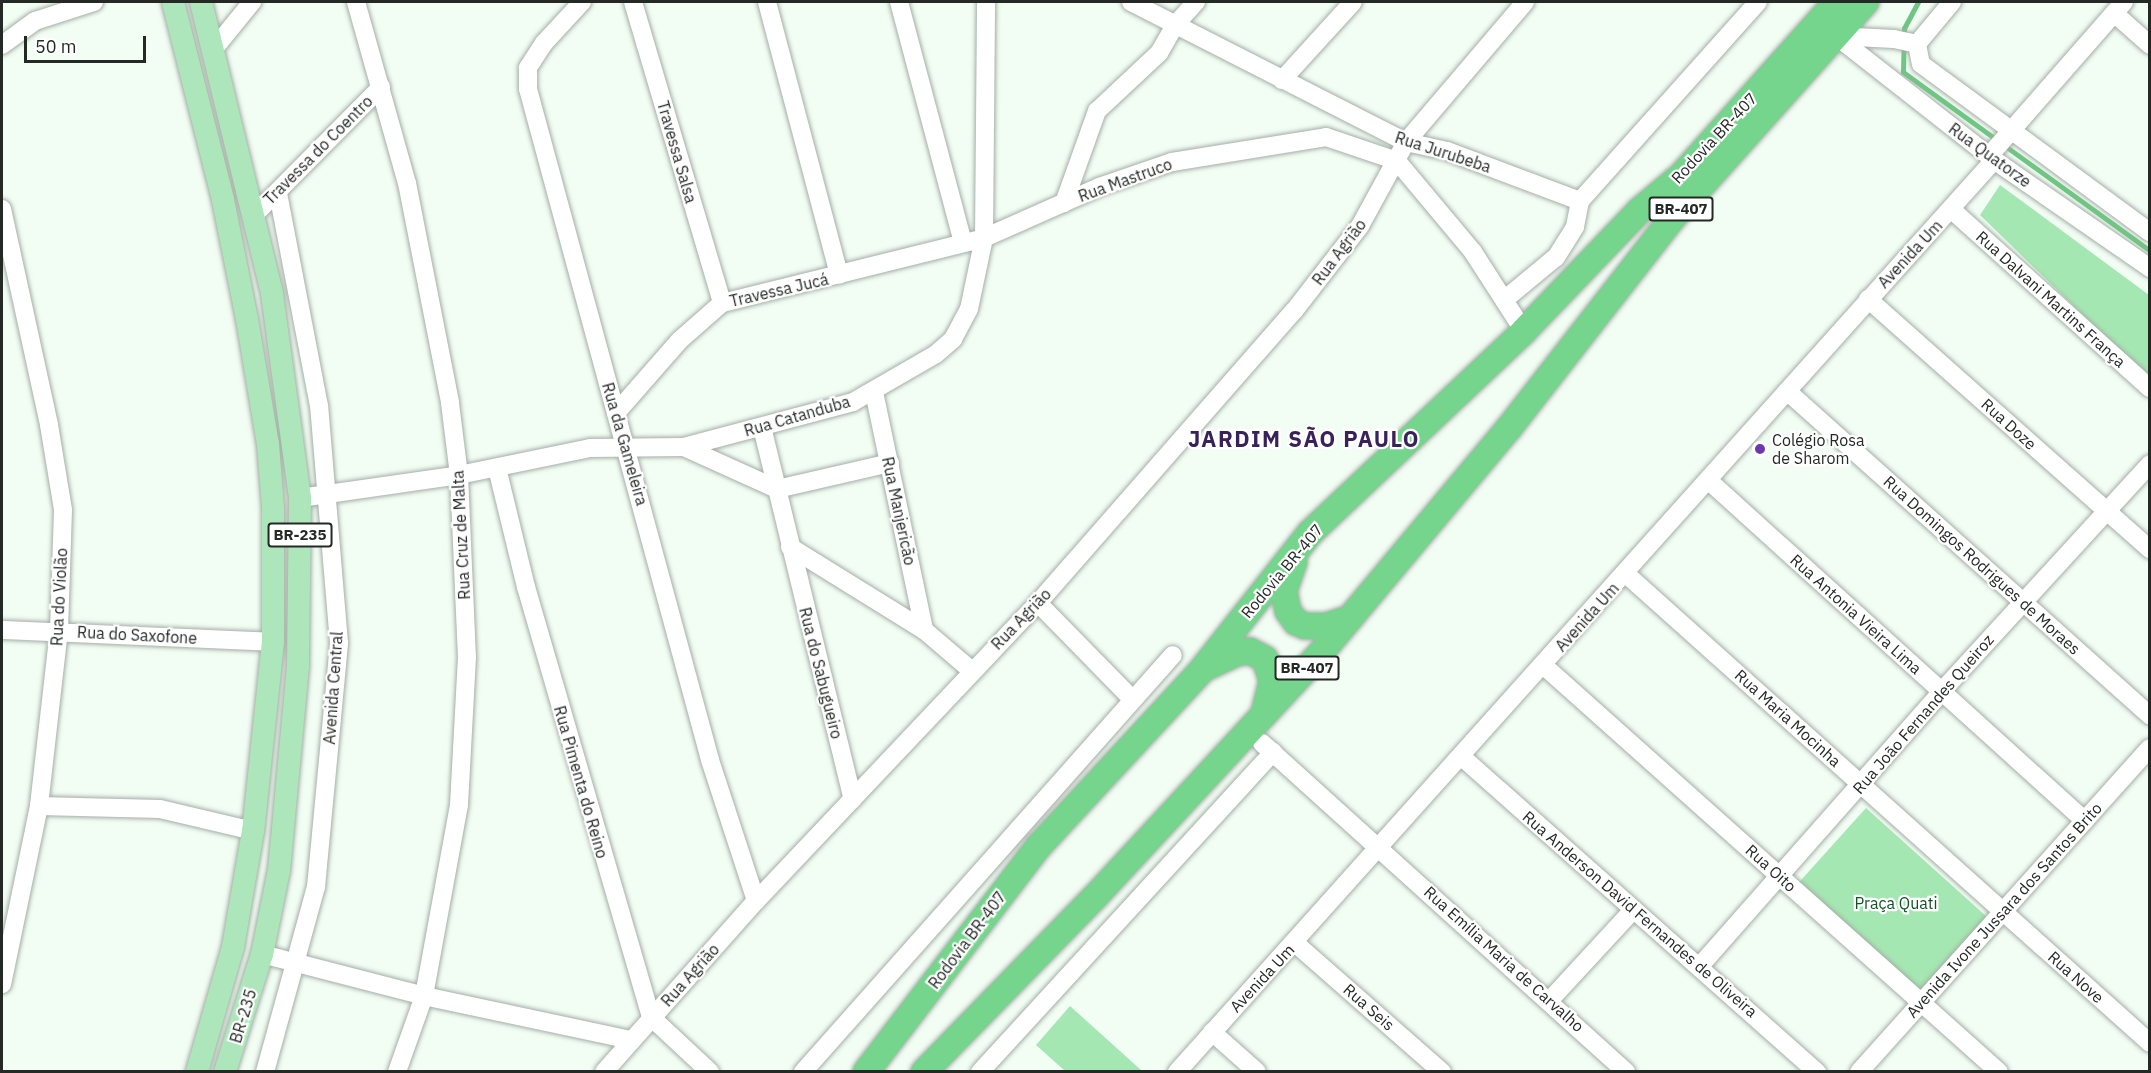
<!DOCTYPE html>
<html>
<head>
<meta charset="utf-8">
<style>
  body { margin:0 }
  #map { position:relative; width:2151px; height:1073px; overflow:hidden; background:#f2fdf4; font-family:"IBM Plex Sans",sans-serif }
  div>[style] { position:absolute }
  .green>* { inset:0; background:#a5e7b2; transform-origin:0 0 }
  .stream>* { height:5px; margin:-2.5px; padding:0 2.5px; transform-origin:2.5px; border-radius:2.5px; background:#6fc684 }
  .roads { filter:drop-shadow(0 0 2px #a4aea6) drop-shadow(0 0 2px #a4aea6) }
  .minor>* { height:18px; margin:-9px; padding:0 9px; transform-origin:9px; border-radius:9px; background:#fff }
  .major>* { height:22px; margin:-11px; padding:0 11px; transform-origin:11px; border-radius:11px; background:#ace6ba }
  .highway>* { height:26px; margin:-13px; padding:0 13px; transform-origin:13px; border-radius:13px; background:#75d58c }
  .dots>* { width:16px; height:16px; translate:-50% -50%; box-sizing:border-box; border:3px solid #fff; border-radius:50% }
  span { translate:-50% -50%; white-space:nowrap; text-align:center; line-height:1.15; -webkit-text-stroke:4.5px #fff; paint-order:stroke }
  .shield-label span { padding:2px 4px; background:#fff; border:2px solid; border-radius:4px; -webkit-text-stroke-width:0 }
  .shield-label { font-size:15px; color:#252926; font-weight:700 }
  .street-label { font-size:16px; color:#252926 }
  .poi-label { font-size:16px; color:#252926 }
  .left { translate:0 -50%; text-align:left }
  .park-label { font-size:16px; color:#125227 }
  .district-label { font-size:22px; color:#39215a; font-weight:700; letter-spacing:1.5px }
  .frame { position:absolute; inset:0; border:3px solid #252926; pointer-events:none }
  .scale { position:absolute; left:24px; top:36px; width:122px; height:27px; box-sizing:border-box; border:3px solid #252926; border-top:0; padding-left:8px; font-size:18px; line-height:21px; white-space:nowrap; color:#252926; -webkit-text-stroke:4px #fff; paint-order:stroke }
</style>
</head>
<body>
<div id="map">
  <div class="green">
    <i style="clip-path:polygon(2000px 185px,2149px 295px,2149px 379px,1980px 215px)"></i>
    <i style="left:1866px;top:808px;width:170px;height:102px;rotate:42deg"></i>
    <i style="clip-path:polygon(1070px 1006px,1141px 1070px,1140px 1071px,1065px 1071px,1036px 1045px)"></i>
  </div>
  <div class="stream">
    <i style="left:1918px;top:2px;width:30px;rotate:118deg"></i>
    <i style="left:1904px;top:28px;width:44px;rotate:91.3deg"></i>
    <i style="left:1903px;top:72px;width:305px;rotate:35.9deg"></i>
  </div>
  <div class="roads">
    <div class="minor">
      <i style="left:356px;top:2px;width:188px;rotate:74.3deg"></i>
      <i style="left:407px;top:183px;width:224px;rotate:78.9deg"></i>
      <i style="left:450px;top:403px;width:73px;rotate:82.9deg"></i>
      <i style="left:459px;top:475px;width:182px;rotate:87.5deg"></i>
      <i style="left:467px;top:657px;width:148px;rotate:93.1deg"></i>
      <i style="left:459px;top:805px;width:194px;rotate:100.4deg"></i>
      <i style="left:424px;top:996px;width:81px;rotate:109.6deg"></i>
      <i style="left:582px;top:2px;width:56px;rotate:132.8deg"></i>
      <i style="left:544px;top:43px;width:30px;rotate:123deg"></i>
      <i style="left:528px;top:68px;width:21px;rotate:90deg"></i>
      <i style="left:528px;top:89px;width:695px;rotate:74.82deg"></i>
      <i style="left:710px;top:760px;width:148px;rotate:71.9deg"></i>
      <i style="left:633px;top:2px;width:314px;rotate:73.5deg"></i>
      <i style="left:767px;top:2px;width:282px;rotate:75.2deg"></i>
      <i style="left:899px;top:2px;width:249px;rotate:75.1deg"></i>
      <i style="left:1131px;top:2px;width:309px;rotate:27deg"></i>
      <i style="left:1406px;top:142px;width:42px;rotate:12.4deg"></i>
      <i style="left:1447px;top:151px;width:142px;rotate:20.6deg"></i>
      <i style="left:1580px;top:201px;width:26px;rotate:101deg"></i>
      <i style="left:1575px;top:227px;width:36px;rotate:122deg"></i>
      <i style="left:1556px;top:257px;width:67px;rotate:140.4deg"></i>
      <i style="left:1952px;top:2px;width:55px;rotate:129.8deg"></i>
      <i style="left:1917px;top:44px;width:20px;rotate:79deg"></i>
      <i style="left:1921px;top:64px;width:284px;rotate:36.3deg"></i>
      <i style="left:2114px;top:13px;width:48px;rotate:41.6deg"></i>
      <i style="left:1836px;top:36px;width:201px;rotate:38.1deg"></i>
      <i style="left:1994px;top:160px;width:190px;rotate:34.7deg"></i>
      <i style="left:1836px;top:36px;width:58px;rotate:3deg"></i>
      <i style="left:1894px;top:39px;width:24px;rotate:12deg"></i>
      <i style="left:2px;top:45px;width:41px;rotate:-36deg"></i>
      <i style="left:35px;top:21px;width:62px;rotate:-17.9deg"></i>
      <i style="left:213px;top:50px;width:62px;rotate:-50.9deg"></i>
      <i style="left:1282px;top:80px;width:105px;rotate:-47.7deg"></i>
      <i style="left:1989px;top:156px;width:205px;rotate:-48.8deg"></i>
      <i style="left:1580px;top:201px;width:267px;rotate:-48.2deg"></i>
      <i style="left:1064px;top:203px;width:98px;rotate:-70.3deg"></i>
      <i style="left:1097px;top:111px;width:85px;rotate:-43.1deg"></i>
      <i style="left:1159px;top:53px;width:34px;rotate:-60deg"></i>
      <i style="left:1176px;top:24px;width:30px;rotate:-48deg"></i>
      <i style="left:2px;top:209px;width:221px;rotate:77.7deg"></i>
      <i style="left:49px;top:425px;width:86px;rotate:80.6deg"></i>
      <i style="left:63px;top:510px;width:120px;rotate:91.9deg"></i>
      <i style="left:59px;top:630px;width:177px;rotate:96.5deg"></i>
      <i style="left:39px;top:806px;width:182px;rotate:101.7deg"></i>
      <i style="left:1952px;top:210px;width:266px;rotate:42deg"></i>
      <i style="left:255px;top:214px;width:179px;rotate:-45.2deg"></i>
      <i style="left:1868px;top:299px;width:377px;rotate:41.6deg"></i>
      <i style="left:1787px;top:391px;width:487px;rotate:41.8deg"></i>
      <i style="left:874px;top:392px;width:243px;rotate:78.1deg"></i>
      <i style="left:616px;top:413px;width:97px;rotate:-48.8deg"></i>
      <i style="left:680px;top:340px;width:56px;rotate:-41.4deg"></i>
      <i style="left:722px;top:303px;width:270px;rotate:-13.9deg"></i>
      <i style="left:984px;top:238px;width:126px;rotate:-23.9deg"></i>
      <i style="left:1099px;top:187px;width:77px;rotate:-18.9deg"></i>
      <i style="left:1172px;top:162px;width:156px;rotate:-9.2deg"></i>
      <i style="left:1326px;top:137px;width:75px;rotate:18.7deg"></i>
      <i style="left:1397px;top:161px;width:119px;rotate:50.1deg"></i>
      <i style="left:1473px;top:252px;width:94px;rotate:57.2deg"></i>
      <i style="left:762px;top:427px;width:383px;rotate:76.3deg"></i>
      <i style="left:684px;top:447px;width:102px;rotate:24.3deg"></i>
      <i style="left:497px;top:468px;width:122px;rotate:76.3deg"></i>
      <i style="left:526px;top:587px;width:448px;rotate:73.8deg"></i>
      <i style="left:651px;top:1017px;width:81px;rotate:43deg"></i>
      <i style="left:1708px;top:480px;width:508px;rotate:42.13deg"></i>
      <i style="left:777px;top:489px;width:116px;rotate:-13deg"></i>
      <i style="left:300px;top:498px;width:161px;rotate:-8.2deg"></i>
      <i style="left:459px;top:475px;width:134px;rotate:-11.6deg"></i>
      <i style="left:590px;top:448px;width:94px;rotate:-0.6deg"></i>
      <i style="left:684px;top:447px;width:175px;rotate:-14.9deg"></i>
      <i style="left:853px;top:402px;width:96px;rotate:-30deg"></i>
      <i style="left:936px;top:354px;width:23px;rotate:-41deg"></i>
      <i style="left:953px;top:339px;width:34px;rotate:-62deg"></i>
      <i style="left:969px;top:309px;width:73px;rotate:-78.1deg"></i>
      <i style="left:984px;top:238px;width:236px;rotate:-89.5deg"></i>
      <i style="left:790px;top:547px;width:158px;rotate:31.8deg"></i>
      <i style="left:924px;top:630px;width:63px;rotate:40.5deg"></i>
      <i style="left:1626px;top:574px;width:703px;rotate:41.83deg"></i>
      <i style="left:1038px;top:603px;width:134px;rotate:45.6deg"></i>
      <i style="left:2px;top:630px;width:271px;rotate:2.5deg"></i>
      <i style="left:1543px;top:665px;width:611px;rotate:41.75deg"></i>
      <i style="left:1262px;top:743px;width:491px;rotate:42.1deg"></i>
      <i style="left:1462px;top:757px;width:475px;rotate:41.6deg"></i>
      <i style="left:39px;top:806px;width:121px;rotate:1.4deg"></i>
      <i style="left:160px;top:809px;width:96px;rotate:13.3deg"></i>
      <i style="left:1295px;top:943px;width:196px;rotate:41.3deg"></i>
      <i style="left:262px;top:954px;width:167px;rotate:14.5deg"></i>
      <i style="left:424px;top:996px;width:212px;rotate:12deg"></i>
      <i style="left:1699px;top:967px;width:368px;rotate:-48.6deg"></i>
      <i style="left:1942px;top:691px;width:308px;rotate:-47.5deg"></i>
      <i style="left:1550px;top:1000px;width:122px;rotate:-47.3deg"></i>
      <i style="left:1212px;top:1032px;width:60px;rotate:41.6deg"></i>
      <i style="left:265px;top:1072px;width:192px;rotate:-74.6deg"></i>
      <i style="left:316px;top:887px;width:245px;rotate:-84.6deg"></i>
      <i style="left:339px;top:643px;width:238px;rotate:-94.8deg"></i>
      <i style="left:319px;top:406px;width:217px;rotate:-100.9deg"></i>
      <i style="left:604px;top:1072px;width:229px;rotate:-48.4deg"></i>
      <i style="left:756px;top:901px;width:410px;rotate:-46.6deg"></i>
      <i style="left:1038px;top:603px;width:388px;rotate:-48.8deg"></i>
      <i style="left:1294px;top:311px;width:108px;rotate:-52.2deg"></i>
      <i style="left:1360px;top:226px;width:96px;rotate:-61.3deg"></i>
      <i style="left:1406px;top:142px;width:184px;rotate:-49.6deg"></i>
      <i style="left:803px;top:1072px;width:557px;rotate:-48.42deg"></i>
      <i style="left:980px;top:1072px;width:434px;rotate:-47.5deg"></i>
      <i style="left:1177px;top:1072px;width:1224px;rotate:-48.14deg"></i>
      <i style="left:1859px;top:1072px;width:435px;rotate:-48.1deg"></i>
    </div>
    <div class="major">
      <i style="left:173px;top:2px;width:204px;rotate:75.8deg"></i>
      <i style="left:223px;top:200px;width:121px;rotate:78.6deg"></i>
      <i style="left:247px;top:319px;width:127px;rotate:80.5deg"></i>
      <i style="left:268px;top:444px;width:64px;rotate:85.5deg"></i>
      <i style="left:273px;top:508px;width:134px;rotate:90deg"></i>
      <i style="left:273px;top:642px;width:190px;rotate:96deg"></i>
      <i style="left:253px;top:831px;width:118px;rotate:99.8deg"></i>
      <i style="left:233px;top:947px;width:130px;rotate:106.1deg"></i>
      <i style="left:201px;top:2px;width:301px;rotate:76.3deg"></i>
      <i style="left:272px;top:294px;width:206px;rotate:82.2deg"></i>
      <i style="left:300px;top:498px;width:168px;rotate:90.7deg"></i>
      <i style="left:298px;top:666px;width:205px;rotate:95.3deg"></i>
      <i style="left:279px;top:870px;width:86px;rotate:101.4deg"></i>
      <i style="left:262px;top:954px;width:124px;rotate:107.4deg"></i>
    </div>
    <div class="highway">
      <i style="left:1294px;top:562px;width:31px;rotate:109deg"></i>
      <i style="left:1284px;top:591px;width:20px;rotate:79deg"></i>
      <i style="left:1288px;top:611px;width:14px;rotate:54deg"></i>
      <i style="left:1296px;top:622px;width:10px;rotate:24deg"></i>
      <i style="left:1305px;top:626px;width:21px"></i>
      <i style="left:1326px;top:626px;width:25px;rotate:-18deg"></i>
      <i style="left:1207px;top:667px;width:33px;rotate:-25deg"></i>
      <i style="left:1237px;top:653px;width:13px;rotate:-9deg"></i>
      <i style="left:1250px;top:651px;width:17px;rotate:28deg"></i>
      <i style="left:1265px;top:659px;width:23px;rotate:72deg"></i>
      <i style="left:1272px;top:681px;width:32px;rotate:104deg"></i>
      <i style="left:866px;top:1072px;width:285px;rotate:-52.6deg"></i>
      <i style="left:1039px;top:846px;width:238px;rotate:-47.2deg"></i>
      <i style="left:1201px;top:671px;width:176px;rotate:-51.7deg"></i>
      <i style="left:1310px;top:533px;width:294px;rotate:-43.3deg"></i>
      <i style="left:1524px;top:331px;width:166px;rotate:-46.2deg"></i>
      <i style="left:1639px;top:211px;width:56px;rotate:-39.9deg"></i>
      <i style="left:1682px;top:175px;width:232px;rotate:-48.3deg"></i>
      <i style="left:924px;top:1072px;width:243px;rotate:-45.7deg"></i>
      <i style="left:1094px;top:898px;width:333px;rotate:-47.2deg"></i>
      <i style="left:1320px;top:654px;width:295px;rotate:-50.1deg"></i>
      <i style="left:1509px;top:428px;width:262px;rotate:-52.1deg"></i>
      <i style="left:1670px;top:221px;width:294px;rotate:-48.2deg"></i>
    </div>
  </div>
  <div class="dots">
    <i style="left:1760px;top:449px;background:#6d38ae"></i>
  </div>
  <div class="shield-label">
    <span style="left:1681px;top:209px">BR-407</span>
    <span style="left:300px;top:535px">BR-235</span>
    <span style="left:1307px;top:668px">BR-407</span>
  </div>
  <div class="street-label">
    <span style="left:1714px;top:138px;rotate:-47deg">Rodovia BR-407</span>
    <span style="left:318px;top:150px;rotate:-45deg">Travessa do Coentro</span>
    <span style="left:677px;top:152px;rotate:74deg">Travessa Salsa</span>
    <span style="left:1443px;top:152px;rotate:18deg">Rua Jurubeba</span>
    <span style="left:1990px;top:155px;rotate:36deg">Rua Quatorze</span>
    <span style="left:1125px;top:180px;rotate:-20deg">Rua Mastruco</span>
    <span style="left:1339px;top:252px;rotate:-53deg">Rua Agrião</span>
    <span style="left:1910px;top:254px;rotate:-47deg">Avenida Um</span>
    <span style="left:779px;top:290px;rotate:-13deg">Travessa Jucá</span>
    <span style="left:2051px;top:299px;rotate:42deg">Rua Dalvani Martins França</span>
    <span style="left:797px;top:416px;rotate:-16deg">Rua Catanduba</span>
    <span style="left:2009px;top:424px;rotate:42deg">Rua Doze</span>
    <span style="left:625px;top:444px;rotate:74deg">Rua da Gameleira</span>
    <span style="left:899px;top:511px;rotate:78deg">Rua Manjericão</span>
    <span style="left:461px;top:535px;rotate:-93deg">Rua Cruz de Malta</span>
    <span style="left:1982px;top:565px;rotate:42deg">Rua Domingos Rodrigues de Moraes</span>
    <span style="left:1282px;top:571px;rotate:-50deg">Rodovia BR-407</span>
    <span style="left:59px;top:597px;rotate:-87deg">Rua do Violão</span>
    <span style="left:1856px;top:614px;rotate:42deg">Rua Antonia Vieira Lima</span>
    <span style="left:1587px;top:617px;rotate:-48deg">Avenida Um</span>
    <span style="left:1021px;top:619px;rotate:-46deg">Rua Agrião</span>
    <span style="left:137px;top:635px;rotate:3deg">Rua do Saxofone</span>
    <span style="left:821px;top:673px;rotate:76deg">Rua do Sabugueiro</span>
    <span style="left:333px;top:688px;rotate:-86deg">Avenida Central</span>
    <span style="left:1923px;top:714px;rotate:-49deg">Rua João Fernandes Queiroz</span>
    <span style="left:1788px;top:718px;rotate:42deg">Rua Maria Mocinha</span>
    <span style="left:581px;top:782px;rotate:74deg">Rua Pimenta do Reino</span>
    <span style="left:1771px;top:868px;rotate:42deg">Rua Oito</span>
    <span style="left:2004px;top:910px;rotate:-48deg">Avenida Ivone Jussara dos Santos Brito</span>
    <span style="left:1640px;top:914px;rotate:41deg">Rua Anderson David Fernandes de Oliveira</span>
    <span style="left:967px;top:940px;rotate:-53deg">Rodovia BR-407</span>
    <span style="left:1504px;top:959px;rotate:42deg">Rua Emília Maria de Carvalho</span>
    <span style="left:690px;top:975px;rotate:-48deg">Rua Agrião</span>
    <span style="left:2076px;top:977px;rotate:42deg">Rua Nove</span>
    <span style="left:1262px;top:978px;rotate:-47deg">Avenida Um</span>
    <span style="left:1369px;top:1007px;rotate:41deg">Rua Seis</span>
    <span style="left:243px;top:1016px;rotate:-73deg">BR-235</span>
  </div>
  <div class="poi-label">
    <span class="left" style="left:1772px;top:449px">Colégio Rosa<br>de Sharom</span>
  </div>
  <div class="park-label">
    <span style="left:1896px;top:903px">Praça Quati</span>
  </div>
  <div class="district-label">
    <span style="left:1304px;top:439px">JARDIM SÃO PAULO</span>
  </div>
  <div class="frame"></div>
  <div class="scale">50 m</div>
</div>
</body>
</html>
